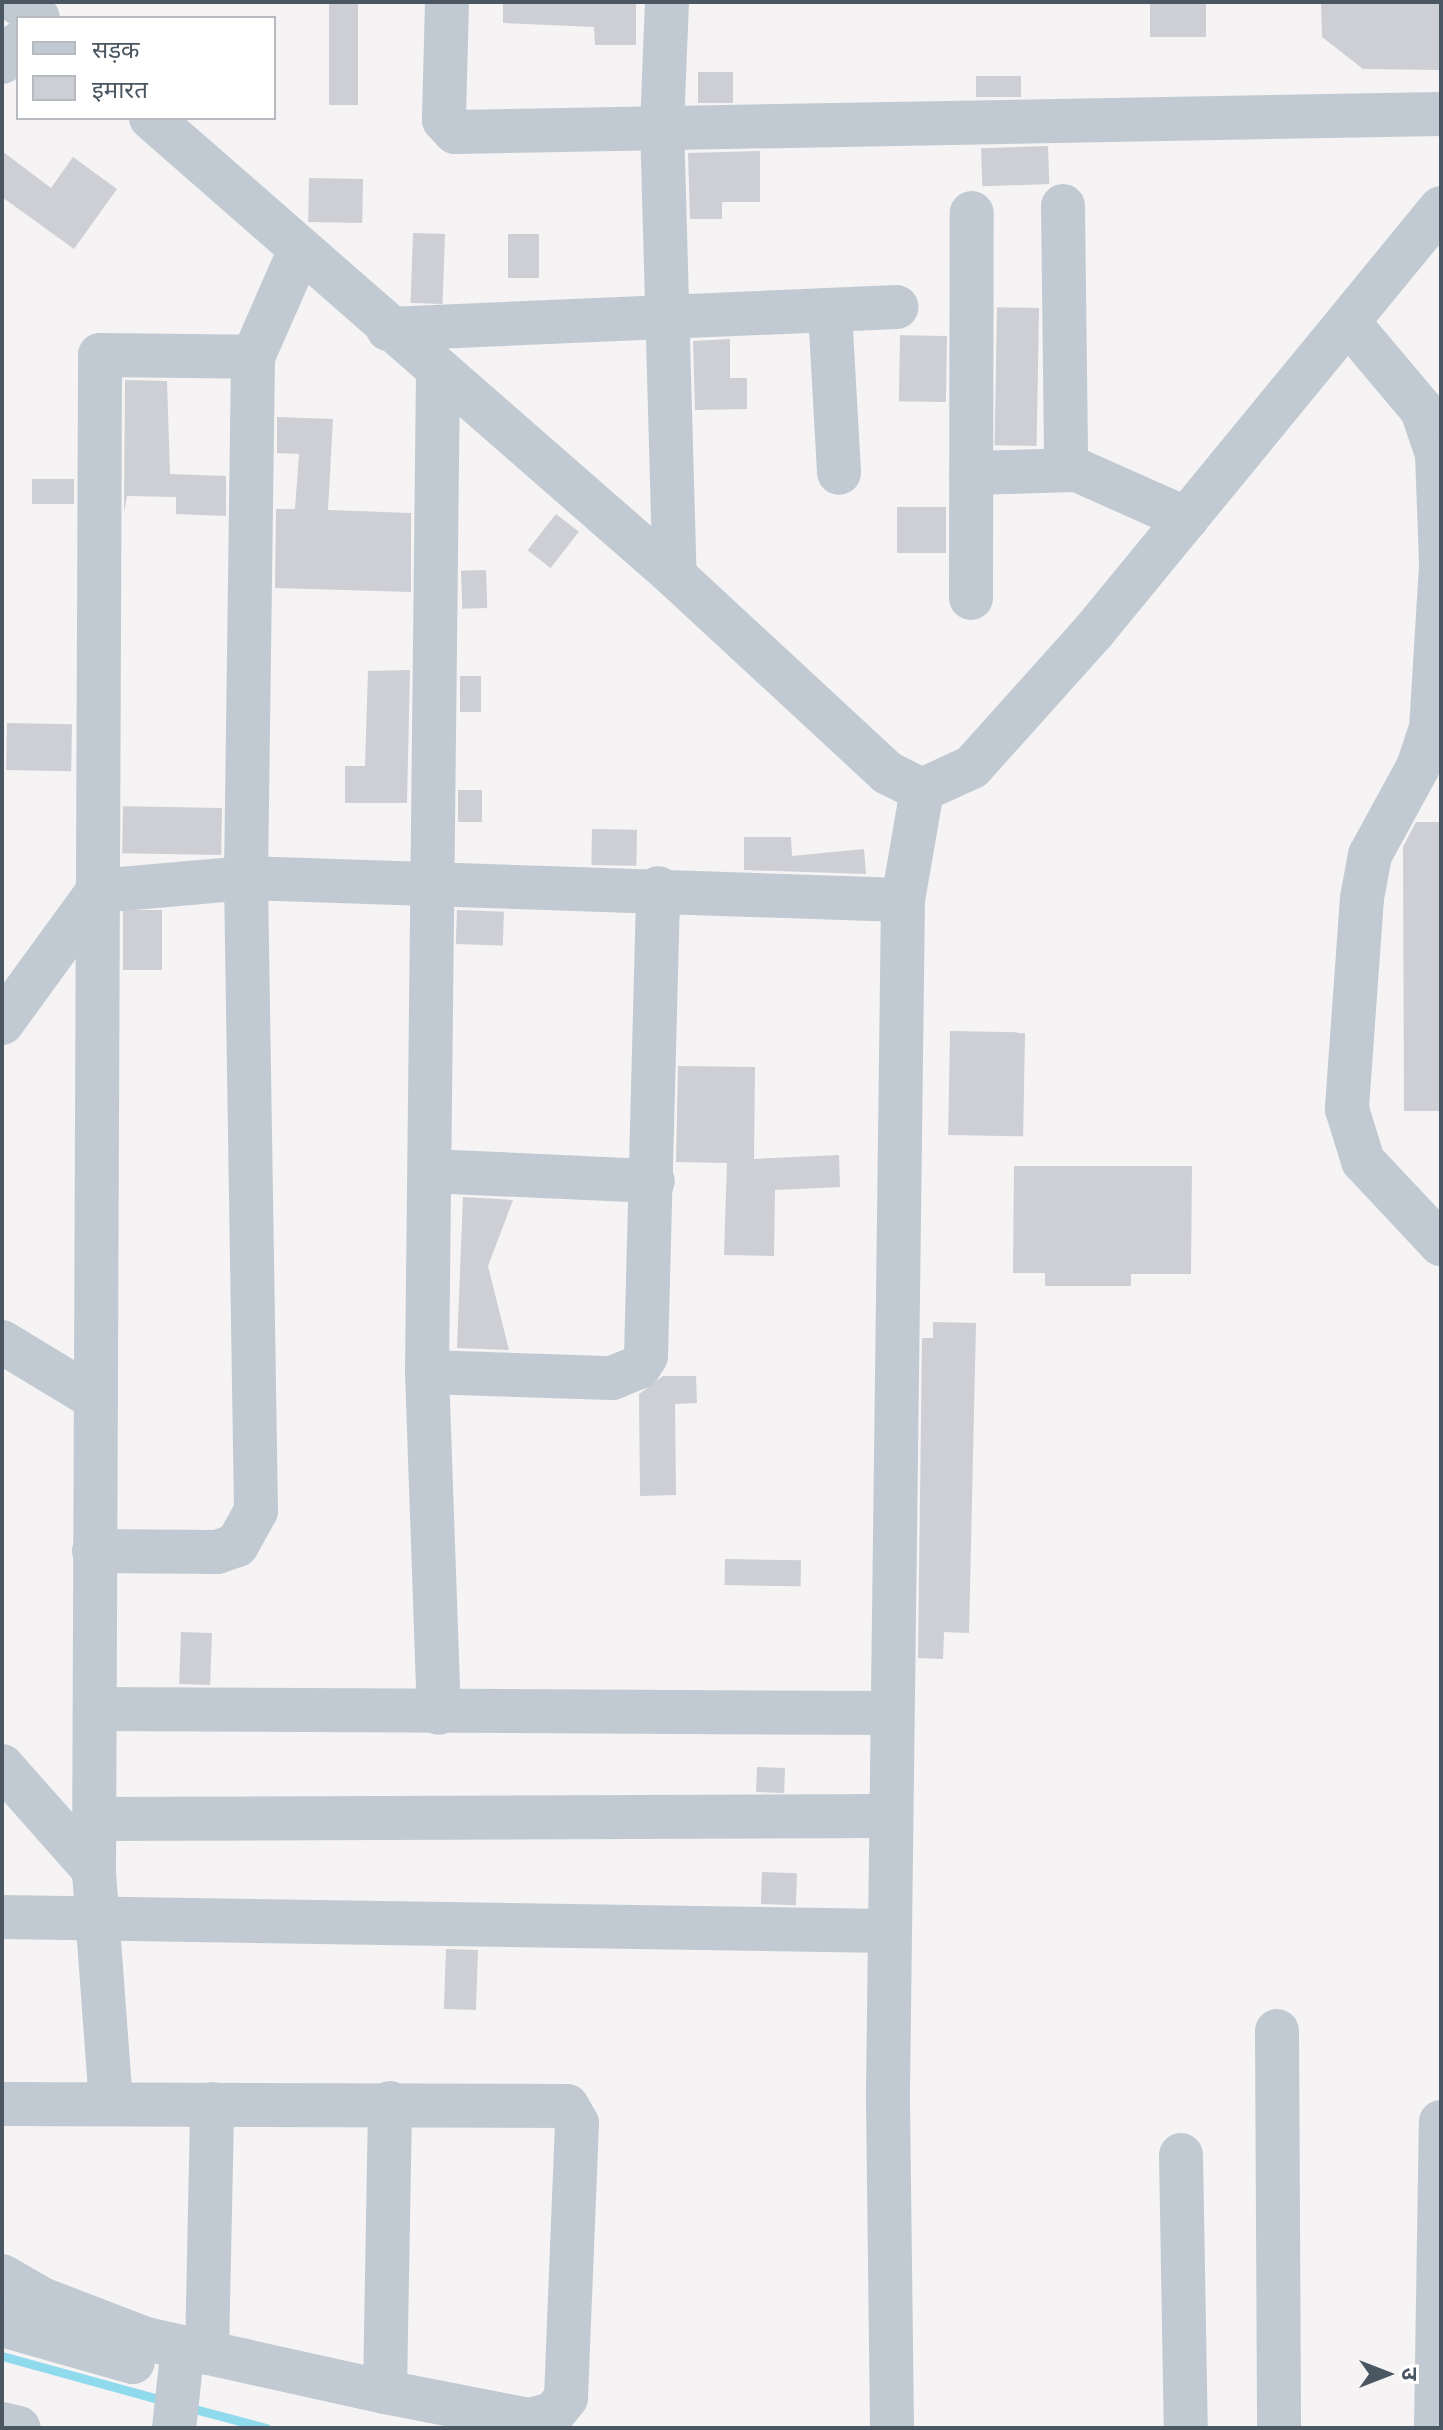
<!DOCTYPE html>
<html>
<head>
<meta charset="utf-8">
<style>
  body { margin:0 }
  #map { position:relative; width:1443px; height:2430px; overflow:hidden; background:#f5f3f3; font-family:"Noto Sans","Noto Sans Devanagari",sans-serif }
  div>[style] { position:absolute }
  .stream>* { height:9px; margin:-4.5px; padding:0 4.5px; transform-origin:4.5px; border-radius:4.5px; background:#90daee }
  .building>* { inset:0; background:#cdcfd5; transform-origin:0 0 }
  .minor>* { height:44px; margin:-22px; padding:0 22px; transform-origin:22px; border-radius:22px; background:#c1cad2 }
  span { translate:-50% -50%; white-space:nowrap; text-align:center; line-height:1.15; -webkit-text-stroke:7px #fff; paint-order:stroke }
  .frame { position:absolute; inset:0; border:4px solid #4a5661; pointer-events:none }
  .legend { position:absolute; left:16px; top:16px; width:260px; height:104px; box-sizing:border-box; background:#fff; border:2px solid #b7bbc0; margin:0; padding:10px 14px; list-style:none; font-size:24px; color:#4a5661 }
  .legend li { display:flex; align-items:center; gap:16px; height:40px }
  .legend b { width:40px; border:2px solid #b7bbc0 }
  .north { position:absolute; left:1347px; top:2334px; width:80px; height:80px; -webkit-text-stroke:6px #fff; paint-order:stroke; rotate:90deg; font-size:22px; font-weight:700; line-height:32px; text-align:center; color:#4a5661 }
  .north::after { content:''; display:block; margin:auto; width:28px; height:36px; background:#4a5661; clip-path:polygon(50% 0,100% 100%,50% 72%,0 100%) }
</style>
</head>
<body>
<div id="map">
  <div class="stream">
    <i style="left:2px;top:2356px;width:169px;rotate:15.4deg"></i>
    <i style="left:187px;top:2407px;width:82px;rotate:14.9deg"></i>
  </div>
  <div class="building">
    <i style="left:329px;top:2px;width:29px;height:103px"></i>
    <i style="clip-path:polygon(503px 2px,636px 2px,636px 45px,595px 45px,594px 27px,503px 23px)"></i>
    <i style="left:1150px;top:2px;width:56px;height:35px"></i>
    <i style="clip-path:polygon(1321px 2px,1441px 2px,1441px 70px,1363px 69px,1322px 37px)"></i>
    <i style="left:698px;top:72px;width:35px;height:31px"></i>
    <i style="left:976px;top:76px;width:45px;height:21px"></i>
    <i style="left:1048px;top:146px;width:38px;height:67px;rotate:88deg"></i>
    <i style="clip-path:polygon(2px 151px,51px 188px,73px 157px,117px 189px,74px 249px,2px 197px)"></i>
    <i style="clip-path:polygon(760px 151px,760px 202px,722px 202px,722px 219px,690px 219px,688px 153px)"></i>
    <i style="left:309px;top:178px;width:54px;height:44px;rotate:1deg"></i>
    <i style="left:413px;top:233px;width:32px;height:70px;rotate:2deg"></i>
    <i style="left:508px;top:234px;width:31px;height:44px"></i>
    <i style="left:1039px;top:308px;width:138px;height:42px;rotate:91deg"></i>
    <i style="left:947px;top:336px;width:66px;height:47px;rotate:91deg"></i>
    <i style="clip-path:polygon(730px 339px,730px 378px,747px 378px,747px 409px,695px 410px,693px 341px)"></i>
    <i style="clip-path:polygon(125px 380px,167px 381px,170px 474px,226px 476px,226px 516px,176px 514px,176px 497px,127px 496px,124px 512px)"></i>
    <i style="clip-path:polygon(277px 417px,333px 419px,328px 510px,411px 513px,411px 592px,275px 588px,276px 509px,295px 509px,299px 454px,277px 453px)"></i>
    <i style="left:32px;top:479px;width:42px;height:25px"></i>
    <i style="left:946px;top:507px;width:46px;height:49px;rotate:90deg"></i>
    <i style="left:556px;top:514px;width:29px;height:46px;rotate:38deg"></i>
    <i style="left:486px;top:570px;width:38px;height:25px;rotate:88deg"></i>
    <i style="clip-path:polygon(410px 670px,407px 803px,345px 803px,345px 766px,365px 766px,368px 671px)"></i>
    <i style="left:460px;top:676px;width:21px;height:36px"></i>
    <i style="left:7px;top:723px;width:65px;height:47px;rotate:1deg"></i>
    <i style="left:458px;top:790px;width:24px;height:32px"></i>
    <i style="left:222px;top:808px;width:47px;height:99px;rotate:91deg"></i>
    <i style="clip-path:polygon(1416px 822px,1441px 822px,1441px 1111px,1404px 1111px,1403px 847px)"></i>
    <i style="left:592px;top:829px;width:45px;height:36px;rotate:1deg"></i>
    <i style="clip-path:polygon(744px 837px,791px 837px,792px 856px,864px 849px,866px 874px,744px 870px)"></i>
    <i style="left:162px;top:910px;width:60px;height:39px;rotate:90deg"></i>
    <i style="left:457px;top:910px;width:47px;height:34px;rotate:2deg"></i>
    <i style="left:950px;top:1031px;width:75px;height:104px;rotate:1deg"></i>
    <i style="clip-path:polygon(678px 1066px,755px 1067px,754px 1159px,839px 1155px,840px 1187px,775px 1190px,774px 1256px,724px 1255px,727px 1163px,676px 1162px)"></i>
    <i style="clip-path:polygon(1014px 1166px,1192px 1166px,1191px 1274px,1131px 1274px,1131px 1286px,1045px 1286px,1045px 1273px,1013px 1273px)"></i>
    <i style="clip-path:polygon(463px 1197px,513px 1200px,488px 1266px,509px 1350px,457px 1348px)"></i>
    <i style="clip-path:polygon(933px 1322px,976px 1323px,969px 1633px,944px 1632px,943px 1659px,918px 1658px,922px 1338px,933px 1338px)"></i>
    <i style="clip-path:polygon(663px 1376px,696px 1376px,697px 1403px,675px 1404px,676px 1495px,640px 1496px,639px 1394px)"></i>
    <i style="left:725px;top:1559px;width:76px;height:26px;rotate:1deg"></i>
    <i style="left:181px;top:1632px;width:31px;height:52px;rotate:2deg"></i>
    <i style="left:757px;top:1767px;width:28px;height:25px;rotate:2deg"></i>
    <i style="left:762px;top:1872px;width:35px;height:32px;rotate:2deg"></i>
    <i style="left:446px;top:1949px;width:32px;height:60px;rotate:2deg"></i>
  </div>
  <div class="minor">
    <i style="left:17px;top:2px;width:26px;rotate:37deg"></i>
    <i style="left:447px;top:2px;width:118px;rotate:91.5deg"></i>
    <i style="left:444px;top:120px;width:16px;rotate:47deg"></i>
    <i style="left:455px;top:132px;width:986px;rotate:-1.05deg"></i>
    <i style="left:667px;top:2px;width:122px;rotate:92.3deg"></i>
    <i style="left:662px;top:124px;width:452px;rotate:88.4deg"></i>
    <i style="left:2px;top:62px;width:24px;rotate:-48deg"></i>
    <i style="left:151px;top:118px;width:696px;rotate:41.15deg"></i>
    <i style="left:675px;top:576px;width:290px;rotate:42.8deg"></i>
    <i style="left:888px;top:773px;width:38px;rotate:27deg"></i>
    <i style="left:922px;top:790px;width:55px;rotate:-24.7deg"></i>
    <i style="left:972px;top:767px;width:183px;rotate:-48.1deg"></i>
    <i style="left:1094px;top:631px;width:547px;rotate:-50.64deg"></i>
    <i style="left:1063px;top:206px;width:262px;rotate:89.3deg"></i>
    <i style="left:830px;top:311px;width:162px;rotate:86.8deg"></i>
    <i style="left:1348px;top:322px;width:115px;rotate:49.9deg"></i>
    <i style="left:1422px;top:410px;width:46px;rotate:71.2deg"></i>
    <i style="left:1437px;top:454px;width:110px;rotate:87.9deg"></i>
    <i style="left:388px;top:329px;width:509px;rotate:-2.47deg"></i>
    <i style="left:438px;top:371px;width:1001px;rotate:90.63deg"></i>
    <i style="left:427px;top:1372px;width:341px;rotate:88deg"></i>
    <i style="left:971px;top:473px;width:106px;rotate:-1.6deg"></i>
    <i style="left:1077px;top:470px;width:120px;rotate:24deg"></i>
    <i style="left:1441px;top:566px;width:162px;rotate:93.5deg"></i>
    <i style="left:1431px;top:728px;width:41px;rotate:108.4deg"></i>
    <i style="left:1418px;top:767px;width:100px;rotate:118.6deg"></i>
    <i style="left:1370px;top:855px;width:44px;rotate:100.5deg"></i>
    <i style="left:1362px;top:898px;width:212px;rotate:94.1deg"></i>
    <i style="left:1347px;top:1109px;width:54px;rotate:72.9deg"></i>
    <i style="left:1363px;top:1161px;width:114px;rotate:46.8deg"></i>
    <i style="left:971px;top:598px;width:385px;rotate:-89.9deg"></i>
    <i style="left:2px;top:1023px;width:163px;rotate:-54deg"></i>
    <i style="left:98px;top:891px;width:149px;rotate:-5deg"></i>
    <i style="left:246px;top:878px;width:657px;rotate:1.92deg"></i>
    <i style="left:430px;top:1171px;width:223px;rotate:2.6deg"></i>
    <i style="left:2px;top:1342px;width:110px;rotate:31.2deg"></i>
    <i style="left:427px;top:1372px;width:185px;rotate:1.9deg"></i>
    <i style="left:612px;top:1378px;width:29px;rotate:-22deg"></i>
    <i style="left:639px;top:1367px;width:13px;rotate:-58deg"></i>
    <i style="left:646px;top:1356px;width:468px;rotate:-88.5deg"></i>
    <i style="left:94px;top:1551px;width:123px;rotate:0.5deg"></i>
    <i style="left:217px;top:1552px;width:21px;rotate:-19deg"></i>
    <i style="left:237px;top:1545px;width:39px;rotate:-61deg"></i>
    <i style="left:256px;top:1511px;width:633px;rotate:-90.91deg"></i>
    <i style="left:246px;top:878px;width:521px;rotate:-89.23deg"></i>
    <i style="left:253px;top:357px;width:117px;rotate:-66.3deg"></i>
    <i style="left:95px;top:1709px;width:797px;rotate:0.29deg"></i>
    <i style="left:2px;top:1766px;width:139px;rotate:48.5deg"></i>
    <i style="left:94px;top:1819px;width:796px;rotate:-0.22deg"></i>
    <i style="left:2px;top:1917px;width:887px;rotate:0.9deg"></i>
    <i style="left:1277px;top:2031px;width:397px;rotate:89.7deg"></i>
    <i style="left:2px;top:2104px;width:565px;rotate:0.2deg"></i>
    <i style="left:567px;top:2106px;width:20px;rotate:60deg"></i>
    <i style="left:577px;top:2123px;width:275px;rotate:92.3deg"></i>
    <i style="left:566px;top:2398px;width:21px;rotate:129deg"></i>
    <i style="left:553px;top:2414px;width:25px;rotate:166deg"></i>
    <i style="left:529px;top:2420px;width:147px;rotate:-169deg"></i>
    <i style="left:385px;top:2392px;width:245px;rotate:-167.5deg"></i>
    <i style="left:146px;top:2339px;width:111px;rotate:-159deg"></i>
    <i style="left:42px;top:2299px;width:46px;rotate:-150.1deg"></i>
    <i style="left:111px;top:2104px;width:235px;rotate:-94.2deg"></i>
    <i style="left:94px;top:1870px;width:1515px;rotate:-89.77deg"></i>
    <i style="left:100px;top:355px;width:153px;rotate:0.7deg"></i>
    <i style="left:1181px;top:2155px;width:273px;rotate:89deg"></i>
    <i style="left:2px;top:2325px;width:136px;rotate:15.8deg"></i>
    <i style="left:207px;top:2353px;width:249px;rotate:-88.8deg"></i>
    <i style="left:385px;top:2392px;width:289px;rotate:-89deg"></i>
    <i style="left:2px;top:2424px;width:17px;rotate:13deg"></i>
    <i style="left:174px;top:2428px;width:81px;rotate:-83.7deg"></i>
    <i style="left:892px;top:2428px;width:336px;rotate:-90.7deg"></i>
    <i style="left:888px;top:2092px;width:1192px;rotate:-89.28deg"></i>
    <i style="left:903px;top:900px;width:112px;rotate:-80.2deg"></i>
    <i style="left:1436px;top:2428px;width:306px;rotate:-89.1deg"></i>
  </div>
  <div class="frame"></div>
  <ul class="legend">
  <li><b style="height:10px;background:#c1cad2"></b>सड़क</li>
  <li><b style="height:22px;background:#cdcfd5"></b>इमारत</li>
  </ul>
  <div class="north">उ</div>
</div>
</body>
</html>
